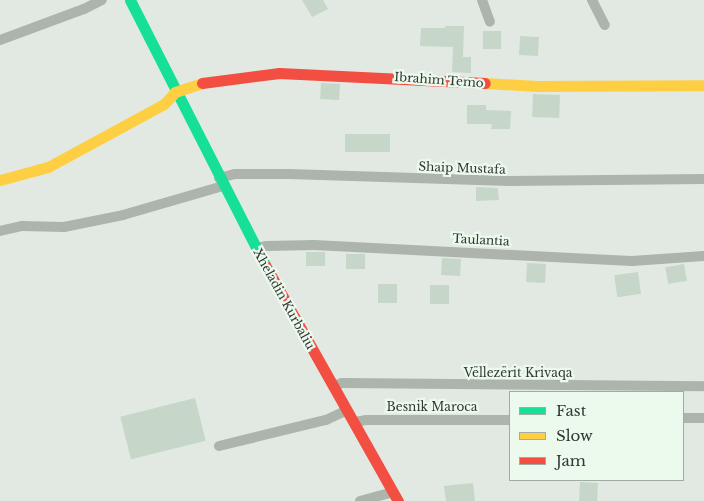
<!DOCTYPE html>
<html>
<head>
<meta charset="utf-8">
<style>
  body { margin:0 }
  #map { position:relative; width:704px; height:501px; overflow:hidden; background:#e2e9e3; font-family:"Libre Baskerville",serif }
  div>[style] { position:absolute }
  .building>* { inset:0; background:#c6d6c8; transform-origin:0 0 }
  .street>* { height:10px; margin:-5px; padding:0 5px; transform-origin:5px; border-radius:5px; background:#acb4ac }
  .fast>* { height:11px; margin:-5.5px; padding:0 5.5px; transform-origin:5.5px; border-radius:5.5px; background:#16e098 }
  .slow>* { height:11px; margin:-5.5px; padding:0 5.5px; transform-origin:5.5px; border-radius:5.5px; background:#ffcf43 }
  .jam>* { height:11px; margin:-5.5px; padding:0 5.5px; transform-origin:5.5px; border-radius:5.5px; background:#f24e42 }
  span { translate:-50% -50%; white-space:nowrap; text-align:center; line-height:1.15; -webkit-text-stroke:4.5px #ecf9ed; paint-order:stroke }
  .street-label { font-size:12px; color:#323732 }
  .legend { position:absolute; left:509px; top:391px; width:175px; height:90px; box-sizing:border-box; background:#ecf9ed; border:1px solid #a2aba2; margin:0; padding:6px 9px; list-style:none; font-size:15px; color:#323732 }
  .legend li { display:flex; align-items:center; gap:10px; height:25px }
  .legend b { width:25px; border:1px solid #a2aba2 }
</style>
</head>
<body>
<div id="map">
  <div class="building">
    <i style="clip-path:polygon(302px 0,323px 0,328px 9px,312px 17px)"></i>
    <i style="clip-path:polygon(445px 26px,464px 26px,463px 57px,471px 57px,471px 73px,452px 72px,453px 47px,420px 46px,421px 28px,445px 28px)"></i>
    <i style="left:483px;top:31px;width:18px;height:18px"></i>
    <i style="left:520px;top:36px;width:19px;height:19px;rotate:3deg"></i>
    <i style="left:321px;top:83px;width:19px;height:16px;rotate:3deg"></i>
    <i style="left:533px;top:94px;width:27px;height:23px;rotate:2deg"></i>
    <i style="clip-path:polygon(467px 105px,486px 105px,486px 110px,511px 111px,510px 129px,491px 129px,492px 124px,467px 124px)"></i>
    <i style="left:345px;top:134px;width:45px;height:18px"></i>
    <i style="clip-path:polygon(476px 187px,498px 188px,499px 200px,476px 201px)"></i>
    <i style="left:306px;top:252px;width:19px;height:14px"></i>
    <i style="left:346px;top:254px;width:19px;height:15px"></i>
    <i style="left:442px;top:258px;width:19px;height:17px;rotate:3deg"></i>
    <i style="left:527px;top:263px;width:19px;height:19px;rotate:3deg"></i>
    <i style="left:684px;top:264px;width:17px;height:19px;rotate:80deg"></i>
    <i style="left:638px;top:272px;width:22px;height:24px;rotate:82deg"></i>
    <i style="left:378px;top:284px;width:19px;height:19px"></i>
    <i style="left:430px;top:285px;width:19px;height:19px"></i>
    <i style="left:195px;top:398px;width:44px;height:77px;rotate:76deg"></i>
    <i style="left:580px;top:482px;width:18px;height:19px;rotate:3deg"></i>
    <i style="clip-path:polygon(473px 483px,475px 501px,446px 501px,444px 486px)"></i>
  </div>
  <div class="street">
    <i style="left:482px;top:0;width:23px;rotate:70deg"></i>
    <i style="left:592px;top:0;width:28px;rotate:63deg"></i>
    <i style="left:0;top:40px;width:90px;rotate:-20.3deg"></i>
    <i style="left:84px;top:9px;width:20px;rotate:-27deg"></i>
    <i style="left:219px;top:178px;width:16px;rotate:-14deg"></i>
    <i style="left:235px;top:174px;width:54px"></i>
    <i style="left:289px;top:174px;width:220px;rotate:1.8deg"></i>
    <i style="left:509px;top:181px;width:195px;rotate:-0.6deg"></i>
    <i style="left:0;top:231px;width:23px;rotate:-13deg"></i>
    <i style="left:22px;top:226px;width:42px;rotate:1.4deg"></i>
    <i style="left:64px;top:227px;width:60px;rotate:-11.5deg"></i>
    <i style="left:123px;top:215px;width:104px;rotate:-16.2deg"></i>
    <i style="left:256px;top:248px;width:10px;rotate:-11deg"></i>
    <i style="left:266px;top:246px;width:48px;rotate:-1.2deg"></i>
    <i style="left:314px;top:245px;width:318px;rotate:2.9deg"></i>
    <i style="left:632px;top:261px;width:72px;rotate:-4deg"></i>
    <i style="left:333px;top:386px;width:9px;rotate:-18deg"></i>
    <i style="left:342px;top:383px;width:362px;rotate:0.5deg"></i>
    <i style="left:683px;top:418px;width:21px"></i>
    <i style="left:354px;top:422px;width:12px;rotate:-9deg"></i>
    <i style="left:366px;top:420px;width:144px"></i>
    <i style="left:219px;top:446px;width:110px;rotate:-13.7deg"></i>
    <i style="left:326px;top:420px;width:23px;rotate:-25deg"></i>
    <i style="left:360px;top:501px;width:34px;rotate:-15deg"></i>
  </div>
  <div class="fast">
    <i style="left:130px;top:0;width:297px;rotate:63deg"></i>
  </div>
  <div class="slow">
    <i style="left:485px;top:83px;width:52px;rotate:3.3deg"></i>
    <i style="left:537px;top:86px;width:167px;rotate:-0.3deg"></i>
    <i style="left:0;top:180px;width:50px;rotate:-15.2deg"></i>
    <i style="left:48px;top:167px;width:132px;rotate:-28.5deg"></i>
    <i style="left:164px;top:104px;width:16px;rotate:-47deg"></i>
    <i style="left:175px;top:92px;width:28px;rotate:-18deg"></i>
  </div>
  <div class="jam">
    <i style="left:202px;top:83px;width:78px;rotate:-7.4deg"></i>
    <i style="left:279px;top:73px;width:206px;rotate:2.8deg"></i>
    <i style="left:265px;top:265px;width:271px;rotate:60.6deg"></i>
  </div>
  <div class="street-label">
    <span style="left:439px;top:80px;rotate:4deg">Ibrahim Temo</span>
    <span style="left:462px;top:168px;rotate:2deg">Shaip Mustafa</span>
    <span style="left:481px;top:240px;rotate:3deg">Taulantia</span>
    <span style="left:284px;top:299px;rotate:61deg">Xheladin Kurbaliu</span>
    <span style="left:518px;top:373px">Vëllezërit Krivaqa</span>
    <span style="left:432px;top:407px">Besnik Maroca</span>
  </div>
  <ul class="legend">
  <li><b style="height:6px;background:#16e098"></b>Fast</li>
  <li><b style="height:6px;background:#ffcf43"></b>Slow</li>
  <li><b style="height:6px;background:#f24e42"></b>Jam</li>
  </ul>
</div>
</body>
</html>
